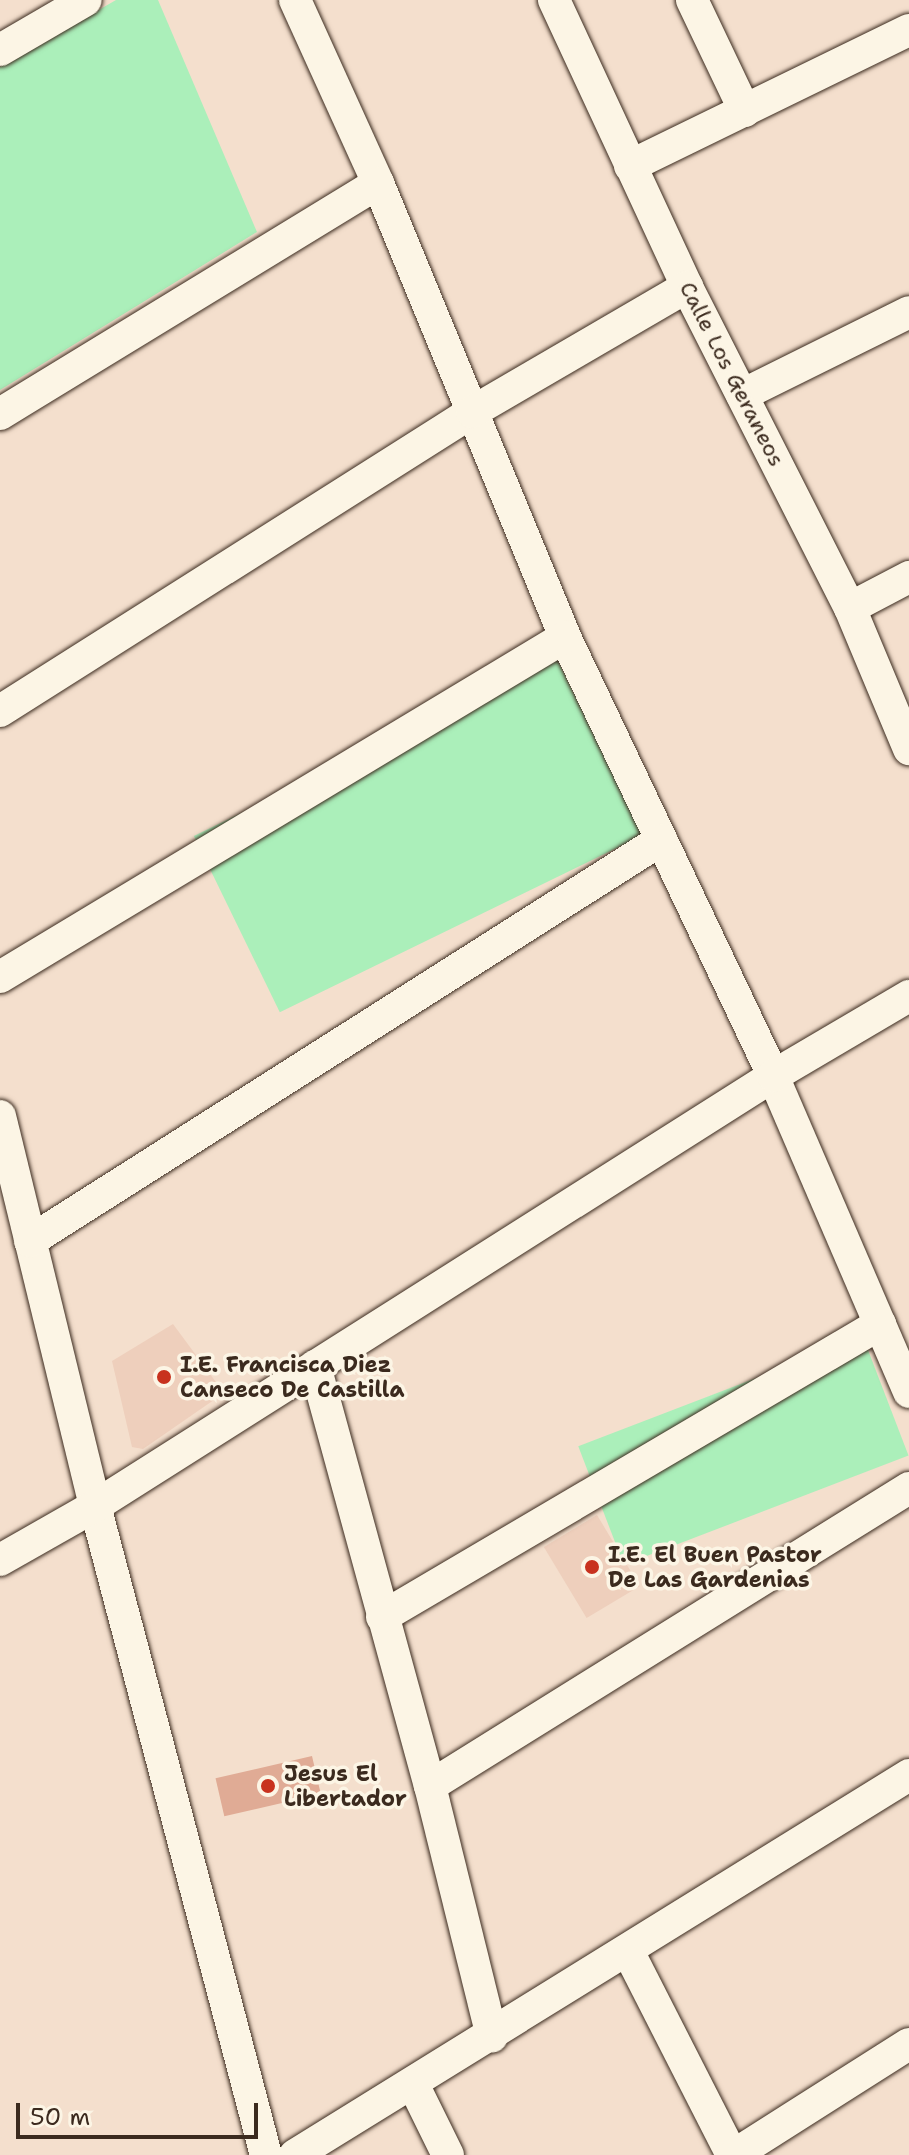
<!DOCTYPE html>
<html>
<head>
<meta charset="utf-8">
<style>
  body { margin:0 }
  #map { position:relative; width:909px; height:2155px; overflow:hidden; background:#f4dfcd; font-family:"Shantell Sans",sans-serif }
  div>[style] { position:absolute }
  .built>* { inset:0; background:#eecfbc; transform-origin:0 0 }
  .green>* { inset:0; background:#abefba; transform-origin:0 0 }
  .building>* { inset:0; background:#e0ab95; transform-origin:0 0 }
  .roads { filter:drop-shadow(0 0 2px #3b2a1e) drop-shadow(0 0 2px #3b2a1e) }
  .street>* { height:32px; margin:-16px; padding:0 16px; transform-origin:16px; border-radius:16px; background:#fcf5e5 }
  .dots>* { width:22px; height:22px; translate:-50% -50%; box-sizing:border-box; border:4px solid #fcf5e5; border-radius:50% }
  span { translate:-50% -50%; white-space:nowrap; text-align:center; line-height:1.15; -webkit-text-stroke:7px #fcf5e5; paint-order:stroke }
  .street-label { font-size:22px; color:#3b2a1e }
  .poi-label { font-size:22px; color:#3b2a1e; font-weight:700 }
  .left { translate:0 -50%; text-align:left }
  .scale { position:absolute; left:16px; top:2103px; width:242px; height:36px; box-sizing:border-box; border:4px solid #3b2a1e; border-top:0; padding-left:10px; font-size:24px; line-height:28px; white-space:nowrap; color:#3b2a1e; -webkit-text-stroke:6px #fcf5e5; paint-order:stroke }
</style>
</head>
<body>
<div id="map">
  <div class="built">
    <i style="clip-path:polygon(173px 1324px,224px 1393px,143px 1449px,132px 1447px,112px 1361px)"></i>
    <i style="left:597px;top:1515px;width:83px;height:62px;rotate:59deg"></i>
  </div>
  <div class="green">
    <i style="clip-path:polygon(116px 0,158px 0,257px 232px,0 390px,0 67px)"></i>
    <i style="left:557px;top:659px;width:196px;height:404px;rotate:64deg"></i>
    <i style="left:863px;top:1337px;width:127px;height:305px;rotate:69deg"></i>
  </div>
  <div class="building">
    <i style="left:312px;top:1756px;width:39px;height:99px;rotate:77deg"></i>
  </div>
  <div class="roads">
    <div class="street">
      <i style="left:295px;top:0;width:201px;rotate:65.6deg"></i>
      <i style="left:378px;top:183px;width:491px;rotate:67.6deg"></i>
      <i style="left:565px;top:637px;width:486px;rotate:64.6deg"></i>
      <i style="left:773px;top:1076px;width:344px;rotate:66.7deg"></i>
      <i style="left:554px;top:0;width:316px;rotate:65.1deg"></i>
      <i style="left:687px;top:287px;width:360px;rotate:63.1deg"></i>
      <i style="left:850px;top:608px;width:153px;rotate:67.3deg"></i>
      <i style="left:692px;top:0;width:123px;rotate:64.5deg"></i>
      <i style="left:0;top:50px;width:99px;rotate:-30.2deg"></i>
      <i style="left:630px;top:166px;width:310px;rotate:-26deg"></i>
      <i style="left:742px;top:395px;width:186px;rotate:-26.4deg"></i>
      <i style="left:0;top:414px;width:443px;rotate:-31.4deg"></i>
      <i style="left:850px;top:608px;width:67px;rotate:-27.7deg"></i>
      <i style="left:0;top:711px;width:559px;rotate:-32.35deg"></i>
      <i style="left:472px;top:412px;width:249px;rotate:-30.2deg"></i>
      <i style="left:0;top:977px;width:659px;rotate:-31.04deg"></i>
      <i style="left:0;top:1116px;width:401px;rotate:76.3deg"></i>
      <i style="left:95px;top:1506px;width:671px;rotate:75.24deg"></i>
      <i style="left:30px;top:1241px;width:748px;rotate:-32.44deg"></i>
      <i style="left:315px;top:1366px;width:435px;rotate:74.7deg"></i>
      <i style="left:430px;top:1786px;width:258px;rotate:76.1deg"></i>
      <i style="left:0;top:1560px;width:109px;rotate:-29.6deg"></i>
      <i style="left:95px;top:1506px;width:803px;rotate:-32.38deg"></i>
      <i style="left:773px;top:1076px;width:158px;rotate:-30.5deg"></i>
      <i style="left:382px;top:1617px;width:578px;rotate:-30.47deg"></i>
      <i style="left:430px;top:1786px;width:564px;rotate:-31.89deg"></i>
      <i style="left:628px;top:1951px;width:229px;rotate:63deg"></i>
      <i style="left:413px;top:2084px;width:79px;rotate:63.8deg"></i>
      <i style="left:295px;top:2155px;width:722px;rotate:-31.75deg"></i>
      <i style="left:734px;top:2155px;width:207px;rotate:-32.4deg"></i>
    </div>
  </div>
  <div class="dots">
    <i style="left:164px;top:1377px;background:#c8321e"></i>
    <i style="left:592px;top:1567px;background:#c8321e"></i>
    <i style="left:268px;top:1786px;background:#c8321e"></i>
  </div>
  <div class="street-label">
    <span style="left:732px;top:374px;rotate:63deg">Calle Los Geraneos</span>
  </div>
  <div class="poi-label">
    <span class="left" style="left:180px;top:1377px">I.E. Francisca Diez<br>Canseco De Castilla</span>
    <span class="left" style="left:608px;top:1567px">I.E. El Buen Pastor<br>De Las Gardenias</span>
    <span class="left" style="left:284px;top:1786px">Jesus El<br>Libertador</span>
  </div>
  <div class="scale">50 m</div>
</div>
</body>
</html>
